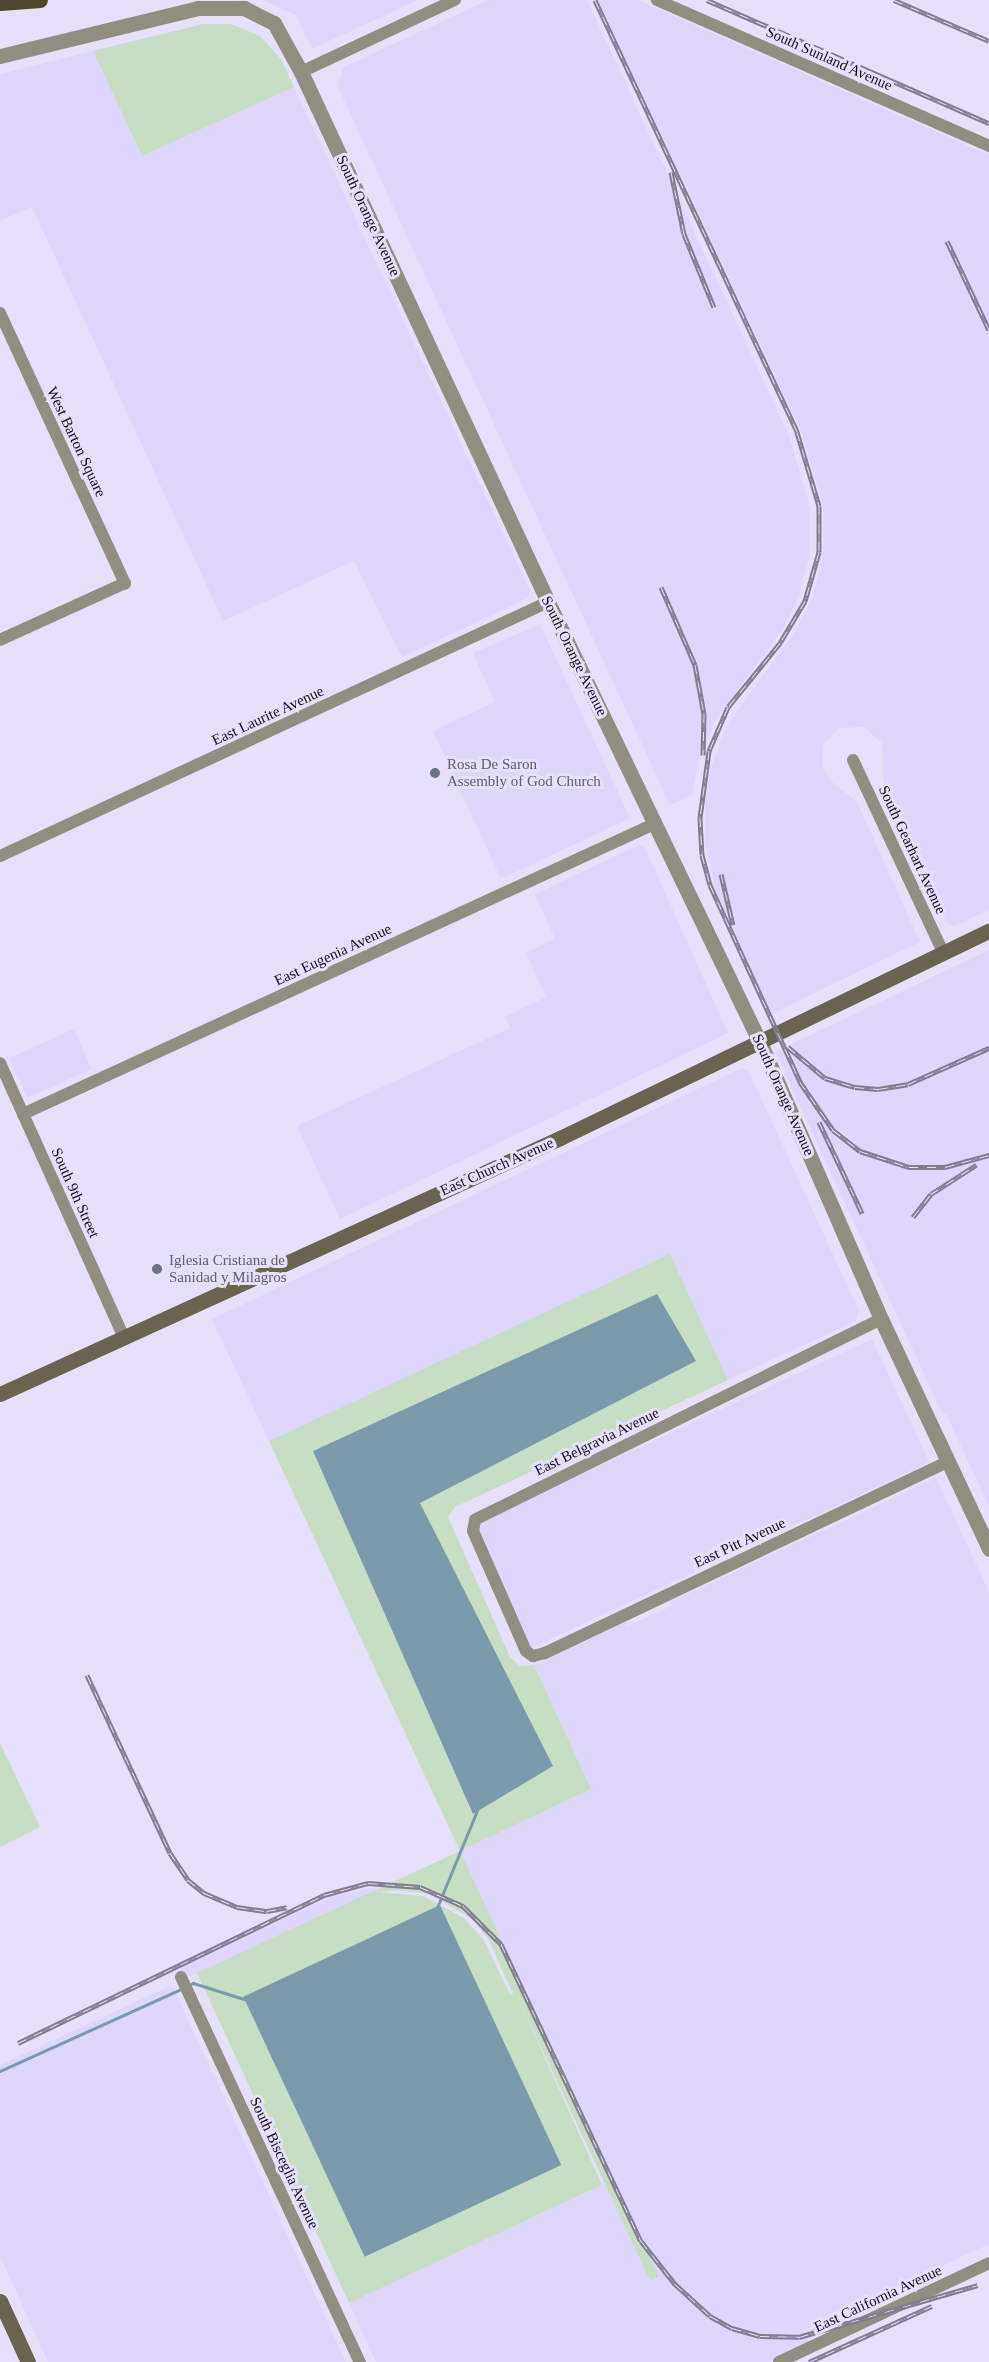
<!DOCTYPE html>
<html>
<head>
<meta charset="utf-8">
<style>
  body { margin:0 }
  #map { position:relative; width:989px; height:2362px; overflow:hidden; background:#e7e0fa; font-family:Georgia,serif }
  div>[style] { position:absolute }
  .built>* { inset:0; background:#dfd6fd; transform-origin:0 0 }
  .green>* { inset:0; background:#c7dec4 }
  .water>* { inset:0; background:#7b9bad; transform-origin:0 0 }
  .stream>* { height:3px; margin:-1.5px; padding:0 1.5px; transform-origin:1.5px; border-radius:1.5px; background:#7b9bad }
  .minor>* { height:12px; margin:-6px; padding:0 6px; transform-origin:6px; border-radius:6px; background:#918d80 }
  .tertiary>* { height:15px; margin:-7.5px; padding:0 7.5px; transform-origin:7.5px; border-radius:7.5px; background:#918d80 }
  .secondary>* { height:15px; margin:-7.5px; padding:0 7.5px; transform-origin:7.5px; border-radius:7.5px; background:#696350 }
  .primary>* { height:15px; margin:-7.5px; padding:0 7.5px; transform-origin:7.5px; border-radius:7.5px; background:#4d462f }
  .rail>* { height:5px; margin-top:-2.5px; transform-origin:0; background:repeating-linear-gradient(90deg,#e7e0fa 0 9px,#817c8f 0 18px); box-sizing:border-box; border-block:2px solid #817c8f }
  .dots>* { width:16px; height:16px; translate:-50% -50%; box-sizing:border-box; border:3px solid #e7e0fa; border-radius:50% }
  span { translate:-50% -50%; white-space:nowrap; text-align:center; line-height:1.15; -webkit-text-stroke:6px #e7e0fa; paint-order:stroke }
  .street-label { font-size:15px; color:#120f1a }
  .worship-label { font-size:15px; color:#5b616d }
  .left { translate:0 -50%; text-align:left }
</style>
</head>
<body>
<div id="map">
  <div class="built">
    <i style="clip-path:polygon(263px 0,418px 0,312px 49px,296px 15px)"></i>
    <i style="clip-path:polygon(488px 0,587px 0,789px 436px,810px 507px,809px 560px,795px 606px,782px 631px,716px 719px,700px 757px,692px 795px,670px 805px,337px 85px,344px 67px)"></i>
    <i style="clip-path:polygon(598px 0,638px 0,989px 155px,989px 909px,955px 926px,946px 923px,884px 790px,882px 743px,864px 727px,839px 728px,823px 745px,823px 768px,831px 781px,857px 802px,920px 942px,771px 1014px,716px 891px,705px 841px,705px 803px,711px 768px,728px 723px,795px 632px,813px 596px,823px 556px,823px 505px,801px 431px)"></i>
    <i style="clip-path:polygon(93px 51px,142px 156px,294px 87px,530px 591px,528px 598px,402px 657px,354px 561px,223px 621px,32px 207px,0 221px,0 74px)"></i>
    <i style="clip-path:polygon(540px 624px,630px 818px,501px 879px,433px 731px,495px 702px,473px 653px)"></i>
    <i style="clip-path:polygon(639px 845px,645px 848px,728px 1033px,340px 1219px,297px 1126px,510px 1028px,505px 1017px,546px 997px,526px 953px,555px 939px,535px 894px)"></i>
    <i style="clip-path:polygon(989px 950px,989px 1506px,946px 1414px,943px 1415px,775px 1052px)"></i>
    <i style="left:74px;top:1029px;width:44px;height:71px;rotate:66deg"></i>
    <i style="clip-path:polygon(742px 1068px,749px 1072px,859px 1311px,856px 1321px,728px 1380px,670px 1255px,269px 1441px,212px 1319px)"></i>
    <i style="left:872px;top:1339px;width:136px;height:443px;rotate:65deg"></i>
    <i style="clip-path:polygon(936px 1478px,989px 1592px,989px 2244px,803px 2331px,829px 2325px,801px 2347px,769px 2362px,376px 2362px,349px 2303px,605px 2184px,650px 2281px,658px 2277px,460px 1851px,591px 1789px,534px 1665px,626px 1622px,628px 1626px,672px 1606px,670px 1602px)"></i>
    <i style="clip-path:polygon(388px 1885px,185px 1979px,179px 1967px,333px 1896px)"></i>
    <i style="clip-path:polygon(172px 1985px,346px 2362px,48px 2362px,0 2256px,0 2065px)"></i>
  </div>
  <div class="green">
    <i style="clip-path:polygon(203px 24px,231px 24px,260px 36px,281px 59px,294px 87px,142px 156px,93px 51px)"></i>
    <i style="clip-path:polygon(evenodd,670px 1254px,728px 1380px,455px 1507px,448px 1517px,510px 1657px,520px 1666px,534px 1665px,591px 1789px,460px 1851px,659px 2277px,650px 2281px,516px 1993px,602px 2185px,349px 2303px,197px 1973px,460px 1851px,269px 1441px,670px 1254px,398px 1890px,430px 1894px,472px 1919px,489px 1940px,513px 1994px,510px 1995px,484px 1940px,464px 1918px,423px 1896px,379px 1892px,398px 1890px)"></i>
    <i style="clip-path:polygon(0 1743px,40px 1827px,0 1847px)"></i>
  </div>
  <div class="water">
    <i style="clip-path:polygon(657px 1294px,696px 1361px,420px 1503px,553px 1766px,473px 1814px,313px 1451px)"></i>
    <i style="left:440px;top:1905px;width:287px;height:217px;rotate:65deg"></i>
  </div>
  <div class="stream">
    <i style="left:436px;top:1910px;width:110px;rotate:-67.6deg"></i>
    <i style="left:187px;top:1986px;width:7px;rotate:-27deg"></i>
    <i style="left:193px;top:1983px;width:60px;rotate:17.5deg"></i>
    <i style="left:0;top:2071px;width:199px;rotate:-24.4deg"></i>
  </div>
  <div class="minor">
    <i style="left:657px;top:0;width:363px;rotate:23.7deg"></i>
    <i style="left:301px;top:72px;width:170px;rotate:-25.1deg"></i>
    <i style="left:0;top:313px;width:298px;rotate:65.2deg"></i>
    <i style="left:125px;top:583px;width:137px;rotate:155.5deg"></i>
    <i style="left:853px;top:760px;width:214px;rotate:64.9deg"></i>
    <i style="left:0;top:856px;width:604px;rotate:-24.87deg"></i>
    <i style="left:0;top:1063px;width:299px;rotate:65.7deg"></i>
    <i style="left:23px;top:1114px;width:694px;rotate:-24.68deg"></i>
    <i style="left:881px;top:1319px;width:453px;rotate:153.7deg"></i>
    <i style="left:475px;top:1520px;width:11px;rotate:100deg"></i>
    <i style="left:473px;top:1531px;width:131px;rotate:66.2deg"></i>
    <i style="left:526px;top:1651px;width:9px;rotate:36deg"></i>
    <i style="left:533px;top:1656px;width:12px;rotate:-14deg"></i>
    <i style="left:545px;top:1653px;width:447px;rotate:-25.4deg"></i>
    <i style="left:181px;top:1977px;width:425px;rotate:65.1deg"></i>
    <i style="left:779px;top:2362px;width:232px;rotate:-25.2deg"></i>
  </div>
  <div class="tertiary">
    <i style="left:0;top:56px;width:204px;rotate:-13.6deg"></i>
    <i style="left:198px;top:8px;width:46px"></i>
    <i style="left:244px;top:8px;width:34px;rotate:27deg"></i>
    <i style="left:274px;top:23px;width:56px;rotate:61.1deg"></i>
    <i style="left:301px;top:72px;width:585px;rotate:65.01deg"></i>
    <i style="left:548px;top:602px;width:488px;rotate:64.3deg"></i>
    <i style="left:760px;top:1042px;width:302px;rotate:66.4deg"></i>
    <i style="left:881px;top:1319px;width:254px;rotate:64.8deg"></i>
  </div>
  <div class="secondary">
    <i style="left:0;top:1394px;width:616px;rotate:-24.57deg"></i>
    <i style="left:560px;top:1138px;width:476px;rotate:-25.8deg"></i>
    <i style="left:0;top:2301px;width:67px;rotate:65.3deg"></i>
  </div>
  <div class="primary">
    <i style="left:0;top:3px;width:40px;rotate:-4.3deg"></i>
  </div>
  <div class="rail">
    <i style="left:595px;top:0;width:477px;rotate:64.9deg"></i>
    <i style="left:797px;top:432px;width:77px;rotate:73.4deg"></i>
    <i style="left:819px;top:506px;width:46px;rotate:90deg"></i>
    <i style="left:819px;top:552px;width:51px;rotate:105.9deg"></i>
    <i style="left:805px;top:601px;width:49px;rotate:120.8deg"></i>
    <i style="left:780px;top:643px;width:82px;rotate:129.1deg"></i>
    <i style="left:728px;top:707px;width:48px;rotate:113.4deg"></i>
    <i style="left:709px;top:751px;width:68px;rotate:97.7deg"></i>
    <i style="left:700px;top:818px;width:37px;rotate:87deg"></i>
    <i style="left:702px;top:855px;width:31px;rotate:75deg"></i>
    <i style="left:710px;top:885px;width:217px;rotate:65.4deg"></i>
    <i style="left:800px;top:1082px;width:58px;rotate:55.5deg"></i>
    <i style="left:833px;top:1130px;width:34px;rotate:38deg"></i>
    <i style="left:860px;top:1151px;width:52px;rotate:18.1deg"></i>
    <i style="left:909px;top:1167px;width:36px"></i>
    <i style="left:945px;top:1167px;width:46px;rotate:-15.3deg"></i>
    <i style="left:707px;top:0;width:308px;rotate:23.6deg"></i>
    <i style="left:894px;top:0;width:103px;rotate:23.3deg"></i>
    <i style="left:671px;top:172px;width:63px;rotate:78.2deg"></i>
    <i style="left:684px;top:234px;width:79px;rotate:67.7deg"></i>
    <i style="left:947px;top:241px;width:98px;rotate:64.7deg"></i>
    <i style="left:661px;top:587px;width:85px;rotate:66.4deg"></i>
    <i style="left:695px;top:665px;width:50px;rotate:79.6deg"></i>
    <i style="left:704px;top:714px;width:41px;rotate:91.4deg"></i>
    <i style="left:721px;top:874px;width:52px;rotate:76.8deg"></i>
    <i style="left:788px;top:1047px;width:48px;rotate:40deg"></i>
    <i style="left:825px;top:1078px;width:31px;rotate:17deg"></i>
    <i style="left:855px;top:1087px;width:23px;rotate:5deg"></i>
    <i style="left:878px;top:1089px;width:30px;rotate:-9deg"></i>
    <i style="left:908px;top:1084px;width:89px;rotate:-24deg"></i>
    <i style="left:819px;top:1122px;width:101px;rotate:64.7deg"></i>
    <i style="left:913px;top:1217px;width:29px;rotate:-52deg"></i>
    <i style="left:931px;top:1194px;width:54px;rotate:-32.8deg"></i>
    <i style="left:87px;top:1675px;width:196px;rotate:65deg"></i>
    <i style="left:170px;top:1853px;width:32px;rotate:56deg"></i>
    <i style="left:188px;top:1880px;width:21px;rotate:39deg"></i>
    <i style="left:204px;top:1893px;width:36px;rotate:23deg"></i>
    <i style="left:237px;top:1907px;width:30px;rotate:8deg"></i>
    <i style="left:267px;top:1911px;width:20px;rotate:-11deg"></i>
    <i style="left:18px;top:2043px;width:340px;rotate:-25.8deg"></i>
    <i style="left:324px;top:1895px;width:46px;rotate:-15.3deg"></i>
    <i style="left:368px;top:1883px;width:52px;rotate:4.4deg"></i>
    <i style="left:420px;top:1887px;width:47px;rotate:23.8deg"></i>
    <i style="left:463px;top:1906px;width:54px;rotate:45deg"></i>
    <i style="left:501px;top:1944px;width:328px;rotate:64.8deg"></i>
    <i style="left:641px;top:2241px;width:55px;rotate:51.7deg"></i>
    <i style="left:675px;top:2284px;width:47px;rotate:42.4deg"></i>
    <i style="left:710px;top:2316px;width:25px;rotate:29deg"></i>
    <i style="left:732px;top:2328px;width:29px;rotate:16deg"></i>
    <i style="left:760px;top:2336px;width:39px;rotate:1deg"></i>
    <i style="left:799px;top:2337px;width:186px;rotate:-16.2deg"></i>
    <i style="left:809px;top:2362px;width:135px;rotate:-24.5deg"></i>
  </div>
  <div class="dots">
    <i style="left:435px;top:773px;background:#6b7280"></i>
    <i style="left:157px;top:1269px;background:#6b7280"></i>
  </div>
  <div class="street-label">
    <span style="left:829px;top:59px;rotate:24deg">South Sunland Avenue</span>
    <span style="left:368px;top:216px;rotate:65deg">South Orange Avenue</span>
    <span style="left:76px;top:442px;rotate:65deg">West Barton Square</span>
    <span style="left:574px;top:656px;rotate:64deg">South Orange Avenue</span>
    <span style="left:268px;top:716px;rotate:-25deg">East Laurite Avenue</span>
    <span style="left:912px;top:850px;rotate:65deg">South Gearhart Avenue</span>
    <span style="left:333px;top:955px;rotate:-25deg">East Eugenia Avenue</span>
    <span style="left:783px;top:1095px;rotate:66deg">South Orange Avenue</span>
    <span style="left:497px;top:1167px;rotate:-24deg">East Church Avenue</span>
    <span style="left:75px;top:1193px;rotate:66deg">South 9th Street</span>
    <span style="left:597px;top:1442px;rotate:-26deg">East Belgravia Avenue</span>
    <span style="left:740px;top:1543px;rotate:-25deg">East Pitt Avenue</span>
    <span style="left:284px;top:2163px;rotate:65deg">South Bisceglia Avenue</span>
    <span style="left:878px;top:2299px;rotate:-25deg">East California Avenue</span>
  </div>
  <div class="worship-label">
    <span class="left" style="left:447px;top:773px">Rosa De Saron<br>Assembly of God Church</span>
    <span class="left" style="left:169px;top:1269px">Iglesia Cristiana de<br>Sanidad y Milagros</span>
  </div>
</div>
</body>
</html>
